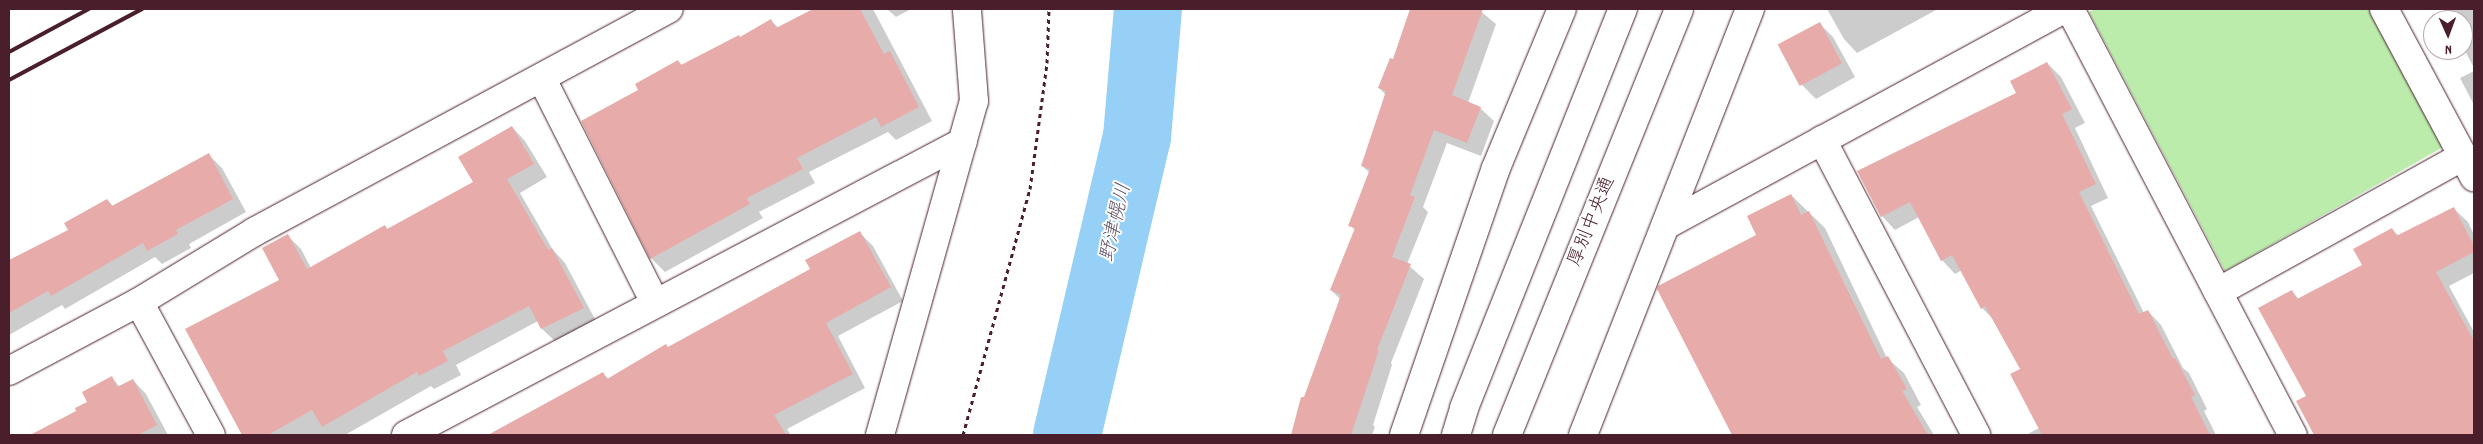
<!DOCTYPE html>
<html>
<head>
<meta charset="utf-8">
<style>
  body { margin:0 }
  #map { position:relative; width:2483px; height:444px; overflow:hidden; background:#fff; font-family:Dekko,"Klee One",sans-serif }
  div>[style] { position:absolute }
  .green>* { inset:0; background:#bbecac }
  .shadow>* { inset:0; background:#0003 }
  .river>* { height:68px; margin:-34px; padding:0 34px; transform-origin:34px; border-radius:34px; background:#97d0f6 }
  .building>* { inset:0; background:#e7aca9; transform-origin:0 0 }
  .path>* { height:3px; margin-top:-1.5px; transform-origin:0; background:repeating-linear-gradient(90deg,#4a1f2b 0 4px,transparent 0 8px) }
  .roads { filter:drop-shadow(0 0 1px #4a1f2b) drop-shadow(0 0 1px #4a1f2b) }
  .minor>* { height:28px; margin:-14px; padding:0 14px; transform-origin:14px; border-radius:14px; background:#fff }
  .tertiary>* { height:28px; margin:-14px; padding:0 14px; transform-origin:14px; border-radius:14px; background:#fff }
  .rail>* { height:4px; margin:-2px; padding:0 2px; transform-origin:2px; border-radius:2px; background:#4a1f2b }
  span { translate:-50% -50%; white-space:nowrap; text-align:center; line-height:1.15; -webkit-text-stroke:4px #fff; paint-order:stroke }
  .street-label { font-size:19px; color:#4a1f2b }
  .water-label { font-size:20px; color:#615468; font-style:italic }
  .frame { position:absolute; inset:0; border:10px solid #4a1f2b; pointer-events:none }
  .north { position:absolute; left:2423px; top:10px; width:50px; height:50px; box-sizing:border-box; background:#fff; border:1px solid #b7a5aa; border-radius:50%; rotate:178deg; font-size:14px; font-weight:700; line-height:20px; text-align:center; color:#4a1f2b }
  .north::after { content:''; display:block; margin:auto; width:18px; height:22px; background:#4a1f2b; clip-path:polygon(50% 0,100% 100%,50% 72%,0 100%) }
</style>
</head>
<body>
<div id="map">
  <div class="green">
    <i style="clip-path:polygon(2094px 9px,2373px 9px,2445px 146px,2225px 271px,2089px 12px)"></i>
  </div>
  <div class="shadow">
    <i style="clip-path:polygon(816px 9px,873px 9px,932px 121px,896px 140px,888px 132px,809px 172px,815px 183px,759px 212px,763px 218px,665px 272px,651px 258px,640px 90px,678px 61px,683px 66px,741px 38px,771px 21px,779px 28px)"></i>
    <i style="clip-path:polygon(887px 9px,911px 9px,896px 17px)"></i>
    <i style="clip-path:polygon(1412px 9px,1478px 9px,1496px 24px,1468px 103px,1480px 108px,1494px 121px,1481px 156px,1447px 143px,1423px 207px,1428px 212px,1407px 264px,1424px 279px,1391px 363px,1392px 365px,1373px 425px,1375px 427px,1372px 435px,1294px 435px,1302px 398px,1305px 399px,1340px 299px,1331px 290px,1355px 230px,1350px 225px,1370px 173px,1362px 166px,1386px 95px,1379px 88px,1393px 60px)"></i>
    <i style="clip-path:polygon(1827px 9px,1938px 9px,1857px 53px,1844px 39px)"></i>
    <i style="clip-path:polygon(2443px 9px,2474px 9px,2474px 68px,2463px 47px,2463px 20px,2449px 20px)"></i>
    <i style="clip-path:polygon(1819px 23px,1833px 37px,1855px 77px,1816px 99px,1802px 85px)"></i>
    <i style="clip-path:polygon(2047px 63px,2061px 77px,2085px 123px,2075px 128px,2108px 198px,2091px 206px,2144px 313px,2148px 311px,2161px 325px,2183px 368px,2189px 373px,2207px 409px,2204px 411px,2216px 435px,2026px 435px,2039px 428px,2021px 369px,1995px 321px,1982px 308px,1962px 270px,1955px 274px,1942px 260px,1919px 217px,1895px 230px,1882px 216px,2018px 94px)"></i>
    <i style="clip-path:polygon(2474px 71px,2474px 105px,2460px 78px)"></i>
    <i style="clip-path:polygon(512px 127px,525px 141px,547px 177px,520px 193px,553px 250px,565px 263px,596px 321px,556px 342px,542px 329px,538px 321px,456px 365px,461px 375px,434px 389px,431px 386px,345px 435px,244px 435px,226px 404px,281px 280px,287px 235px,301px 249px,311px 268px,384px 226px,388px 230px,474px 183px)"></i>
    <i style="clip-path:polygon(208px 154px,222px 168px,246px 212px,189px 244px,191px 248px,162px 264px,155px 257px,65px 309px,62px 305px,9px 335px,9px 261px,70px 230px,107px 200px,113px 206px)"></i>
    <i style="clip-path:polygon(1791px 195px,1825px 228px,1887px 358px,1904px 373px,1921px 405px,1917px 407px,1934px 435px,1734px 435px,1658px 289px,1758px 236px)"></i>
    <i style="clip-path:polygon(2454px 209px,2468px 222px,2474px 235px,2474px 273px,2449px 286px,2474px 332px,2474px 435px,2315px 435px,2298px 402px,2308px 397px,2291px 291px,2299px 299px,2364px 266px,2392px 229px,2399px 236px)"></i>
    <i style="clip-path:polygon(859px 232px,873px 246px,903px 301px,838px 336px,865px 388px,787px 429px,791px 435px,495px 435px,493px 432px,603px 374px,609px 379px,812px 270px)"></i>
    <i style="clip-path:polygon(112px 378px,120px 387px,133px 380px,146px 394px,168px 435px,33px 435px,78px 411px,89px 403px)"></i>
  </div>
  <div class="river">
    <i style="left:1067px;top:435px;width:306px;rotate:-76.8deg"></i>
    <i style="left:1137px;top:137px;width:128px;rotate:-85.1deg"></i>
  </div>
  <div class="building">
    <i style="clip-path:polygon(813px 9px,860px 9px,884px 54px,890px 51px,919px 107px,881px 127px,876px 117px,797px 158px,803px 169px,747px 198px,750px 204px,650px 259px,581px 121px,638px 90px,635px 84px,678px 60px,681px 65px,739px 35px,740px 37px,771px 19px,776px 28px)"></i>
    <i style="clip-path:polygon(1410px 9px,1483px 9px,1452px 95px,1481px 107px,1467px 143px,1434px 130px,1410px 195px,1415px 197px,1392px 257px,1411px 264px,1377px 350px,1379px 350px,1351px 435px,1291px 435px,1301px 397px,1304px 397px,1341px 295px,1330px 290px,1355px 228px,1348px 226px,1370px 169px,1361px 166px,1386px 91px,1378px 88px,1390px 58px,1393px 59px)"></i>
    <i style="left:1820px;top:22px;width:47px;height:48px;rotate:62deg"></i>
    <i style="clip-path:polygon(2047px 62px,2072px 109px,2062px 114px,2096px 184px,2079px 192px,2139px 314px,2148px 310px,2173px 359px,2175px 358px,2195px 395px,2191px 397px,2210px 435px,2042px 435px,2010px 374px,2020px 369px,1985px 306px,1981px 309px,1952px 255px,1941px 261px,1910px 202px,1881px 217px,1857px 171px,2016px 93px,2010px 81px)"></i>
    <i style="clip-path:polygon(512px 126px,534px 164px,507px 179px,548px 250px,552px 248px,584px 308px,541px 329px,529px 306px,443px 351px,448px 361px,419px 376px,417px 372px,322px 427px,312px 410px,268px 435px,242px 435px,185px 329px,279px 280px,262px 248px,288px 234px,307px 269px,385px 225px,387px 229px,473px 182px,458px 157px)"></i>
    <i style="clip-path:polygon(209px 153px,233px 199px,176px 230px,178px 234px,147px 251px,143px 243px,51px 296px,48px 291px,9px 313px,9px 260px,68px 230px,64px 223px,107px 199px,112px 206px)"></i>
    <i style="clip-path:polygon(1791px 194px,1801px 215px,1809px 211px,1881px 359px,1888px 356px,1907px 389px,1902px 391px,1928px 435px,1732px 435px,1657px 289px,1658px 286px,1756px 235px,1747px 216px)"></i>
    <i style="clip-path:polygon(2454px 207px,2474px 246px,2474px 252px,2436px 272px,2474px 341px,2474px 435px,2314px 435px,2296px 401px,2306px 396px,2258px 308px,2292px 290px,2297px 299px,2362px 265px,2353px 249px,2392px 228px,2396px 236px)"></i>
    <i style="clip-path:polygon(860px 231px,891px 287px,826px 323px,853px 374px,774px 415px,786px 435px,488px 435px,603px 372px,607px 379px,666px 344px,668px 347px,810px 269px,805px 260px)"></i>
    <i style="clip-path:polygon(112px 376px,117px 387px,133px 379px,157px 425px,138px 435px,30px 435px,76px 411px,75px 408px,87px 402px,82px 392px)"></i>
  </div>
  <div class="path">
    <i style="left:963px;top:435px;width:255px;rotate:-74.8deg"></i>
    <i style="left:1030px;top:189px;width:127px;rotate:-82.3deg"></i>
    <i style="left:1047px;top:63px;width:54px;rotate:-87.9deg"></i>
  </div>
  <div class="roads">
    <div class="minor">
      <i style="left:2070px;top:9px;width:481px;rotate:62.4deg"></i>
      <i style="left:2384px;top:9px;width:191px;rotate:61.8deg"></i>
      <i style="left:542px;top:79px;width:251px;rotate:63.2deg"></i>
      <i style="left:1822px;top:140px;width:333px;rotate:62.4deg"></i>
      <i style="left:1666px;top:225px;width:452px;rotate:-28.5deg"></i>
      <i style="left:2218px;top:292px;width:280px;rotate:-29deg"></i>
      <i style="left:139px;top:302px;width:151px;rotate:61.6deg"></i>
      <i style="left:9px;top:371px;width:147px;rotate:-28deg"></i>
      <i style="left:139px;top:302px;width:135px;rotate:-31.3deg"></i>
      <i style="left:254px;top:232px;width:471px;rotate:-28.3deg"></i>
      <i style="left:406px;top:435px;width:629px;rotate:-27.75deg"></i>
      <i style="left:880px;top:435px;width:347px;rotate:-74.3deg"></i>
      <i style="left:974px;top:101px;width:92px;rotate:-94.4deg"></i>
      <i style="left:1404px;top:435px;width:282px;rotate:-71deg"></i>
      <i style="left:1496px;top:168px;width:172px;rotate:-67.5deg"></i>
      <i style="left:1583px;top:435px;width:458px;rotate:-68.6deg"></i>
    </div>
    <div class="tertiary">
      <i style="left:1456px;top:435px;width:28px;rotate:-73deg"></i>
      <i style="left:1464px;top:408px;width:430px;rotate:-68.3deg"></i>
      <i style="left:1507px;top:435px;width:459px;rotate:-68deg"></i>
    </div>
  </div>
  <div class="rail">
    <i style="left:9px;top:52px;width:91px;rotate:-28.3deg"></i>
    <i style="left:9px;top:80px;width:151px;rotate:-28.1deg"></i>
  </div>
  <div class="street-label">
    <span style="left:1593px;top:222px;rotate:-68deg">厚別中央通</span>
  </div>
  <div class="water-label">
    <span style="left:1117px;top:223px;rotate:-77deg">野津幌川</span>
  </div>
  <div class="frame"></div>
  <div class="north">N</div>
</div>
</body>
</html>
